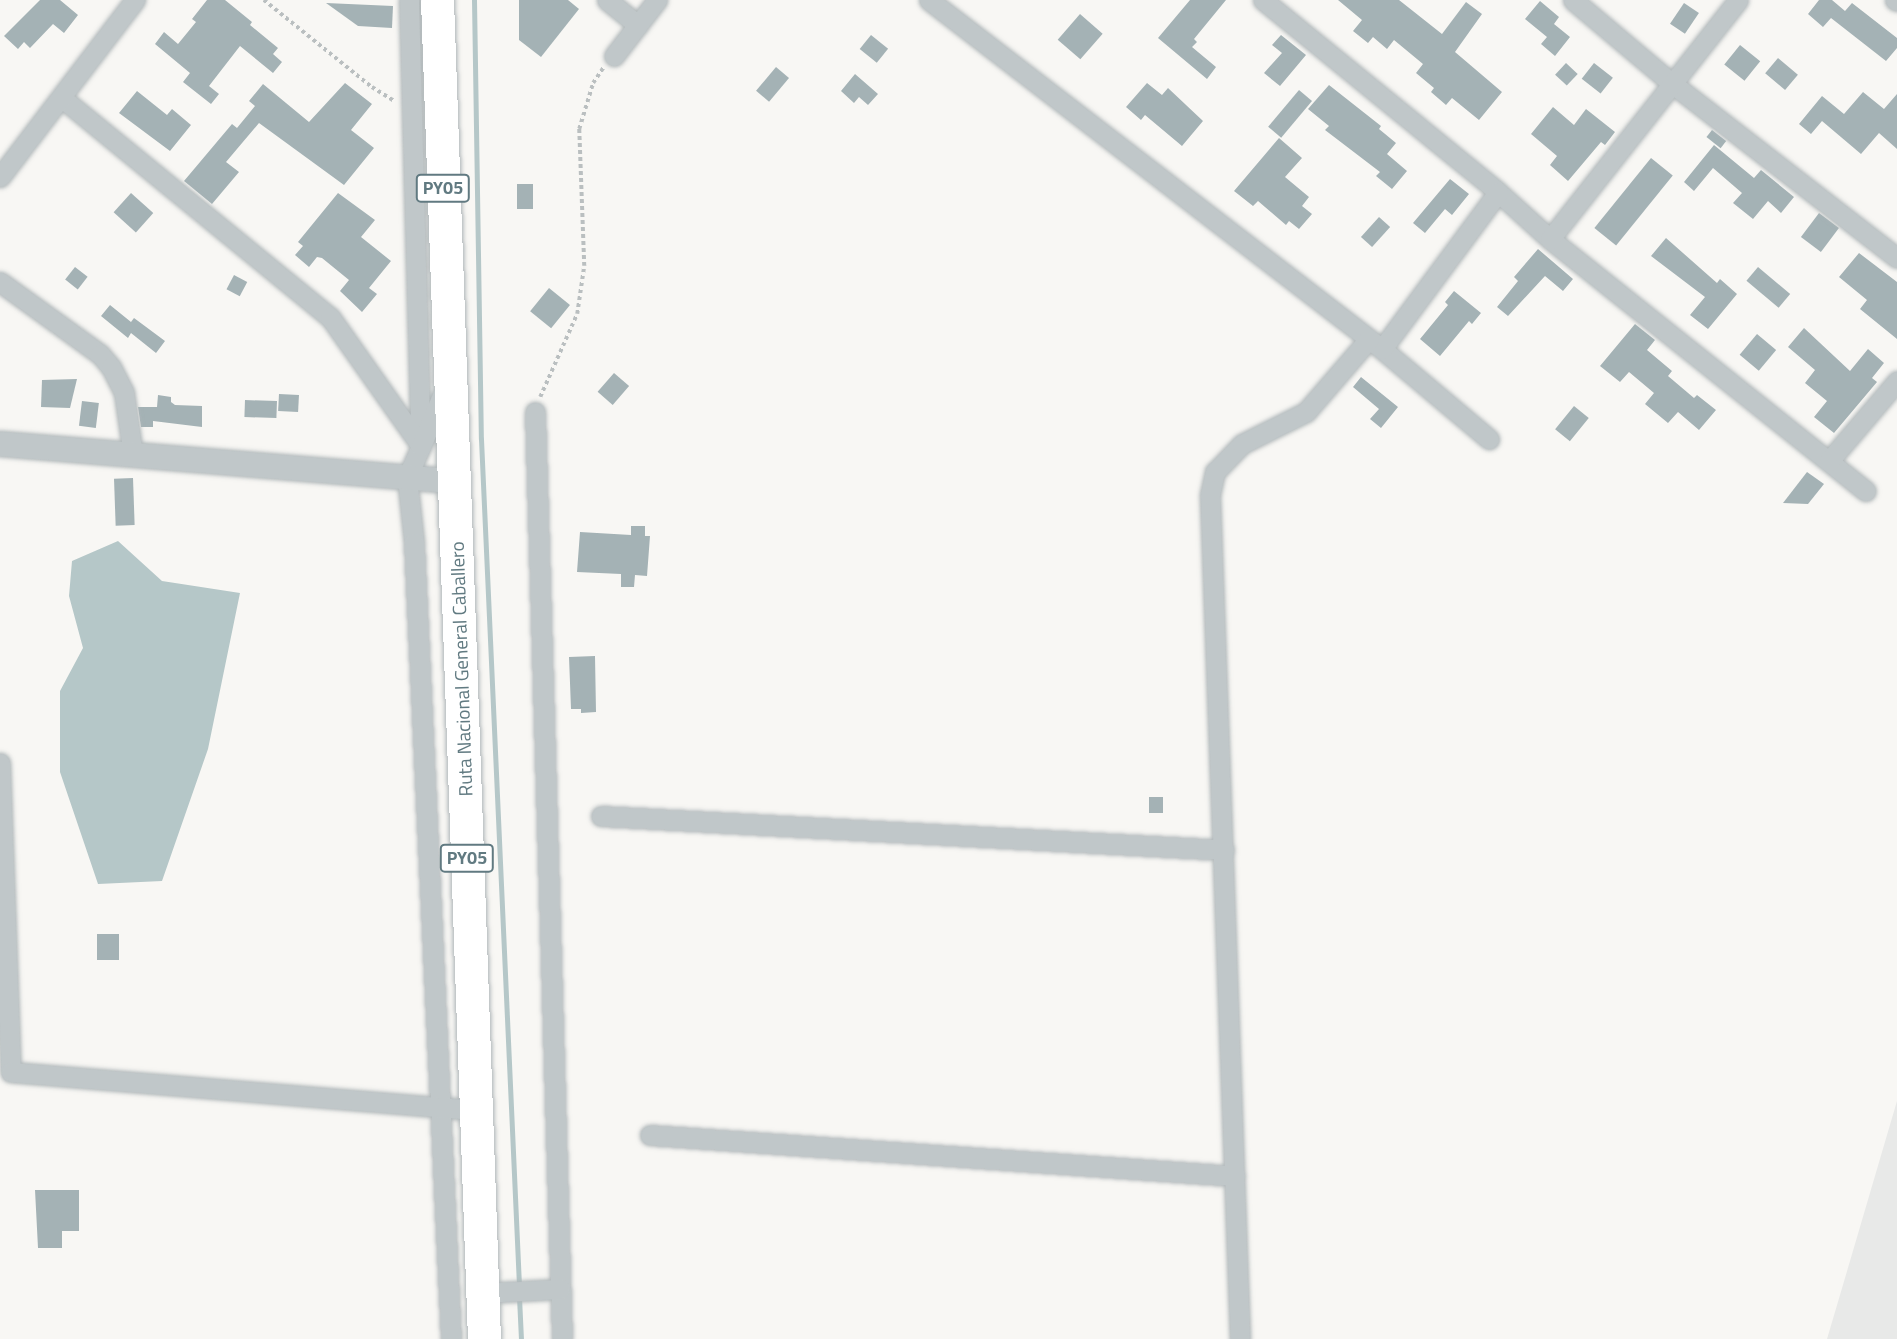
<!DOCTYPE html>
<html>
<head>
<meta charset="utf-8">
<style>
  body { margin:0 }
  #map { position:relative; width:1897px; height:1339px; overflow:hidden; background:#f8f7f4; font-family:"Titillium Web",sans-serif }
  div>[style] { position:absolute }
  .built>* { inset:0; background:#e8e9e8 }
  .water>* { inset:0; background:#b5c7c8 }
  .stream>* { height:5px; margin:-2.5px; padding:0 2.5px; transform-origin:2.5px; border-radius:2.5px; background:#b5c7c8 }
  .building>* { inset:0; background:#a4b2b5; transform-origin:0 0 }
  .path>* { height:3.5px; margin-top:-1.75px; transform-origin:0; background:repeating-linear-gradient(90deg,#babfc0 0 3.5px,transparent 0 7px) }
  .roads { filter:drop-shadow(0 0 2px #b1b8ba) drop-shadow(0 0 2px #b1b8ba) }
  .minor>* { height:19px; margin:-9.5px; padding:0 9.5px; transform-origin:9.5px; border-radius:9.5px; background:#c0c7c9 }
  .tertiary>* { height:24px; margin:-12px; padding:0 12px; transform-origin:12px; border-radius:12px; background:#c0c7c9 }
  .trunk>* { height:33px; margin:-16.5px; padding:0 16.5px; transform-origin:16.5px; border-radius:16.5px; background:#fff }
  span { translate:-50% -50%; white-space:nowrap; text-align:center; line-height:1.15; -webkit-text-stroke:7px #fff; paint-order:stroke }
  .shield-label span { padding:2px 5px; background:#fff; border:2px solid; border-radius:5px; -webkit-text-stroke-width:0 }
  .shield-label { font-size:18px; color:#617a81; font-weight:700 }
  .street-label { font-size:19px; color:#617a81 }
</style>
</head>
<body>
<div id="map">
  <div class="built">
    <i style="clip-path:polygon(1897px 1101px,1897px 1339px,1827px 1339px,1840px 1295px)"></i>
  </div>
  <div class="water">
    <i style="clip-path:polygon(118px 541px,162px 581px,240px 593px,208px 749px,162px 881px,98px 884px,60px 772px,60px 691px,83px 648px,69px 596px,72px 561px)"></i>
  </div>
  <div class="stream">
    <i style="left:474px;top:0;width:439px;rotate:89.1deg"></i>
    <i style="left:481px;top:439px;width:849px;rotate:87.43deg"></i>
    <i style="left:519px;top:1297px;width:42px;rotate:87.3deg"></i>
  </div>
  <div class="building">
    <i style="clip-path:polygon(40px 0,60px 0,78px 15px,64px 33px,53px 24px,30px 48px,24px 42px,18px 49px,4px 36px)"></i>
    <i style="clip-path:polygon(207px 0,225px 0,252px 22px,250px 25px,278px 48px,273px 54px,282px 62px,273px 73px,240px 46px,209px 86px,219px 94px,211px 104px,183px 82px,190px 73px,155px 44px,164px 32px,178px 44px,196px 22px,192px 19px)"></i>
    <i style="clip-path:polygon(519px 0,568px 0,579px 9px,541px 57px,519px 40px)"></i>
    <i style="clip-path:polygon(1190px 0,1226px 0,1194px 39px,1197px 42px,1192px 47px,1216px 67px,1207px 79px,1158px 38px)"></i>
    <i style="clip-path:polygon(1338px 0,1399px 0,1442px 34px,1466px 2px,1482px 14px,1455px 52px,1502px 92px,1479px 120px,1452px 98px,1446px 105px,1431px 92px,1434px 88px,1416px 73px,1423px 64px,1394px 40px,1387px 49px,1373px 37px,1368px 43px,1353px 31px,1362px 20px)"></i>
    <i style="clip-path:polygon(1819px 0,1832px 0,1845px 11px,1852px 3px,1897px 38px,1897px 48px,1886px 61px,1831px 18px,1823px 27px,1808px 14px)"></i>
    <i style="clip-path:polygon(1540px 1px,1559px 17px,1554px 24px,1570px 37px,1555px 56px,1541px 44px,1547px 37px,1525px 19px)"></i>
    <i style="clip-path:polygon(326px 3px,393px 6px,392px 28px,358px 26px)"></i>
    <i style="left:1684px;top:3px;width:18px;height:25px;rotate:34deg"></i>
    <i style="left:1080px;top:14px;width:30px;height:34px;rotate:41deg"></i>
    <i style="left:871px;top:35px;width:22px;height:18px;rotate:39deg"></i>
    <i style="clip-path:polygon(1281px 35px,1306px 55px,1280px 86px,1264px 73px,1282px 53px,1272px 45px)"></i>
    <i style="left:1740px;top:45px;width:26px;height:25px;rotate:39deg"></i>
    <i style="left:1778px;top:58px;width:26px;height:20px;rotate:40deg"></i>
    <i style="left:1566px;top:63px;width:16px;height:16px;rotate:43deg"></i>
    <i style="left:1594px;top:63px;width:24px;height:20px;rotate:38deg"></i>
    <i style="left:776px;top:67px;width:17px;height:31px;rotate:40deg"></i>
    <i style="clip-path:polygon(855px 74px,878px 94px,868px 105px,859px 97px,854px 103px,841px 91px)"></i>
    <i style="clip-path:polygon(345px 83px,372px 104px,351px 130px,374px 148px,344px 185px,259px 123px,226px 162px,239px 172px,212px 204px,184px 181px,232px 124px,237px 128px,255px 106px,249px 101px,263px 84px,309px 122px)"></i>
    <i style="clip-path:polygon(1147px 83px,1162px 95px,1168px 88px,1203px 121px,1182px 146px,1145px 115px,1141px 120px,1126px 107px)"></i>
    <i style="clip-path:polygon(1329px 85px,1381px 126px,1379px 129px,1396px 143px,1387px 154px,1407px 171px,1392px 189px,1376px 176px,1380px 172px,1325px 130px,1329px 126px,1308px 109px)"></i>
    <i style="left:1299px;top:90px;width:17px;height:48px;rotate:40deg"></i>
    <i style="clip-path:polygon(137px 91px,167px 115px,172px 109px,191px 125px,170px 151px,119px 113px)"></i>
    <i style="clip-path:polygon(1863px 92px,1884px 109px,1897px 94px,1897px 149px,1879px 133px,1861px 154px,1822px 121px,1811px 134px,1799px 124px,1822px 96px,1844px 114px)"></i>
    <i style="clip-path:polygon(1553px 107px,1574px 125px,1586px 109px,1615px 132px,1605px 145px,1601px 142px,1568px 181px,1550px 165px,1557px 156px,1531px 134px)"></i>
    <i style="left:1712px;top:130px;width:18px;height:9px;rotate:38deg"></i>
    <i style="clip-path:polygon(1279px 138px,1302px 158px,1285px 177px,1309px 197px,1302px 206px,1312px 214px,1299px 229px,1289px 221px,1286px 225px,1258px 201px,1253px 206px,1234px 191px)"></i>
    <i style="clip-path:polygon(1714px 145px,1754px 178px,1761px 170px,1794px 197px,1781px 213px,1768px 201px,1753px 219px,1733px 203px,1742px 193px,1713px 168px,1694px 191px,1684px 182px)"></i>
    <i style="left:1651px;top:158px;width:28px;height:90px;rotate:39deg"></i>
    <i style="clip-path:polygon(1450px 179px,1469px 194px,1452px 215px,1445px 209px,1425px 233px,1413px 223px)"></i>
    <i style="left:517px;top:184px;width:16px;height:25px"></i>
    <i style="left:131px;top:193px;width:30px;height:26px;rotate:42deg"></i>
    <i style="clip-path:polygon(338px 193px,375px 220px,361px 237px,391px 261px,369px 288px,377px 294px,362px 312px,340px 291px,349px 280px,322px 258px,317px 257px,309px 267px,295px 255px,303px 246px,298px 242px)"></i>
    <i style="left:1819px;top:213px;width:25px;height:30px;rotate:37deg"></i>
    <i style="left:1379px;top:217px;width:15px;height:27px;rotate:42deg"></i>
    <i style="clip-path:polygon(1666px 238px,1717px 283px,1720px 279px,1737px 294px,1708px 329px,1690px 315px,1705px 297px,1651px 256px)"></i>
    <i style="clip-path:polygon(1538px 249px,1573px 279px,1563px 291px,1545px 276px,1508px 316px,1497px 307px,1518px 281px,1514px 277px)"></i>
    <i style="clip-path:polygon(1859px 253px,1897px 282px,1897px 339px,1860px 309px,1867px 300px,1839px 277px)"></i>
    <i style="left:75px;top:267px;width:16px;height:16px;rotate:38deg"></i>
    <i style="left:1758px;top:267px;width:42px;height:18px;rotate:40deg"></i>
    <i style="left:234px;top:275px;width:15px;height:16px;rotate:28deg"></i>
    <i style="left:549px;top:288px;width:27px;height:30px;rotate:39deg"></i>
    <i style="clip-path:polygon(1454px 291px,1481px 313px,1472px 324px,1469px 321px,1440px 356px,1420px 339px,1448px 305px,1445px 302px)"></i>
    <i style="clip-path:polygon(110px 305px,131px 322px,134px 318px,165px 341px,156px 353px,131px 333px,128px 338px,101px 316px)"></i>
    <i style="clip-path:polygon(1635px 324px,1655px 340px,1647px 350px,1672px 371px,1668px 376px,1694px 398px,1697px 395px,1716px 410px,1699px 430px,1678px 412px,1668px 423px,1645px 404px,1654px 393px,1629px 372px,1620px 382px,1600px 366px)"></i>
    <i style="clip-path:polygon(1804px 328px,1850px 371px,1868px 349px,1884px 363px,1872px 378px,1877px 382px,1834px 433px,1814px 417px,1827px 401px,1805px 383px,1815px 370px,1788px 347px)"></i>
    <i style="left:1757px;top:334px;width:25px;height:27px;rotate:40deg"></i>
    <i style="left:614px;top:373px;width:20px;height:25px;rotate:41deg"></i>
    <i style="clip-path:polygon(1361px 377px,1398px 407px,1381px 428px,1370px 419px,1379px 409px,1353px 387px)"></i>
    <i style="clip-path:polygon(77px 379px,70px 408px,41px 407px,42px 380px)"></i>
    <i style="left:279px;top:394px;width:20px;height:17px;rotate:3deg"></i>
    <i style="clip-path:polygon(158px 395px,171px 397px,171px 402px,175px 405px,202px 406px,202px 427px,153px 421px,153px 427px,141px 427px,138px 407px,157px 407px)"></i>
    <i style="left:245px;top:400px;width:32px;height:17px;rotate:2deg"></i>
    <i style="left:82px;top:401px;width:17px;height:25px;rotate:7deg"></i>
    <i style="left:1574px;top:406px;width:19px;height:30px;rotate:39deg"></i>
    <i style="clip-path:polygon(1807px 472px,1824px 484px,1808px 504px,1783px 503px)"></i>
    <i style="left:133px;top:478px;width:47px;height:19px;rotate:88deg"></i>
    <i style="clip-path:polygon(631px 526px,645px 526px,645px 536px,650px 536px,647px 576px,635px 575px,634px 587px,621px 587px,621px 574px,577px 572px,580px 532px,631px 535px)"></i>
    <i style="clip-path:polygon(595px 656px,596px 712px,581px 713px,581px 709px,571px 709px,569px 657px)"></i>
    <i style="left:1149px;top:797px;width:14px;height:16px"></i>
    <i style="left:97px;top:934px;width:22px;height:26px"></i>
    <i style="clip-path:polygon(35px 1190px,79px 1190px,79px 1231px,62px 1231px,62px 1248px,38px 1248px)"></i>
  </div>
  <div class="path">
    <i style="left:264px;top:0;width:139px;rotate:38.9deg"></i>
    <i style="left:372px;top:87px;width:25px;rotate:32deg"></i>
    <i style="left:540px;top:397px;width:91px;rotate:-66deg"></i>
    <i style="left:577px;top:314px;width:49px;rotate:-81.7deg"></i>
    <i style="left:584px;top:266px;width:137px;rotate:-92.1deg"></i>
    <i style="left:579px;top:129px;width:48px;rotate:-73.1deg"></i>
    <i style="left:593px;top:83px;width:18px;rotate:-56deg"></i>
  </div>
  <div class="roads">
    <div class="minor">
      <i style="left:409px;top:0;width:446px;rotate:88.5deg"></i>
      <i style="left:421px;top:446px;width:34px;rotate:114deg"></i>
      <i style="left:407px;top:477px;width:66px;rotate:83.9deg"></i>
      <i style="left:414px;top:543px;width:797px;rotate:87.34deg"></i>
      <i style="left:607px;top:0;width:40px;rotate:39deg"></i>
      <i style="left:929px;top:0;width:572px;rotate:37.61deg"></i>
      <i style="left:1382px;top:349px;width:140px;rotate:40.1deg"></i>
      <i style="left:1263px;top:0;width:303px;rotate:39.2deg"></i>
      <i style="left:1498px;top:192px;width:70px;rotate:42.1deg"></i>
      <i style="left:1550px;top:239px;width:404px;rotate:38.6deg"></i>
      <i style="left:1573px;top:0;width:132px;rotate:40.1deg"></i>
      <i style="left:1674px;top:85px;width:282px;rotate:37.8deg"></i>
      <i style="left:1895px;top:0;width:2px;rotate:27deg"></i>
      <i style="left:614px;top:56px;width:71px;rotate:-52.5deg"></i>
      <i style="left:62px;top:98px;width:346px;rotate:39.3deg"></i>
      <i style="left:330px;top:317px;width:158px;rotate:54.8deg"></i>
      <i style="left:421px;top:446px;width:63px;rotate:-67.5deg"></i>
      <i style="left:0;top:177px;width:223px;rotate:-52.7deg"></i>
      <i style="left:1550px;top:239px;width:304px;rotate:-51.8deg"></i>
      <i style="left:0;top:282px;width:123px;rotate:35.8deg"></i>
      <i style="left:100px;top:354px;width:17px;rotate:50deg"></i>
      <i style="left:111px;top:367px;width:29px;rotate:63deg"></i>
      <i style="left:124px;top:393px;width:63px;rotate:81.7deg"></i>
      <i style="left:1382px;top:349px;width:195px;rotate:-53.5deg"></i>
      <i style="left:535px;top:412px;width:927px;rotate:88.33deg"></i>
      <i style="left:1829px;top:461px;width:105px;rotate:-49.6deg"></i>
      <i style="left:0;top:763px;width:309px;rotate:88deg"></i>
      <i style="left:11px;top:1072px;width:467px;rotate:4.7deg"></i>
      <i style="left:601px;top:816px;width:624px;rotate:3.12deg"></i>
      <i style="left:650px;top:1135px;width:586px;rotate:4.01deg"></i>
      <i style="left:483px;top:1293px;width:77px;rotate:-3deg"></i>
      <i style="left:1240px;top:1339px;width:845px;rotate:-92.04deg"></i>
      <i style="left:1210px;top:495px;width:24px;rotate:-78deg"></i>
      <i style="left:1215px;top:472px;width:39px;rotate:-46deg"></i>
      <i style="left:1242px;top:444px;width:72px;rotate:-26.6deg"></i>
      <i style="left:1306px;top:412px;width:96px;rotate:-49.2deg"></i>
    </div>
    <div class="tertiary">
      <i style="left:0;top:444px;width:456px;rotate:4.7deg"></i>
    </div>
    <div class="trunk">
      <i style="left:437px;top:0;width:1340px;rotate:87.99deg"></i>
    </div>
  </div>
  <div class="shield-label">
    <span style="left:443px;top:188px">PY05</span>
    <span style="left:467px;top:858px">PY05</span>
  </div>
  <div class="street-label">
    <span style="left:461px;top:669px;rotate:-92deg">Ruta Nacional General Caballero</span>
  </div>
</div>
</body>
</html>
